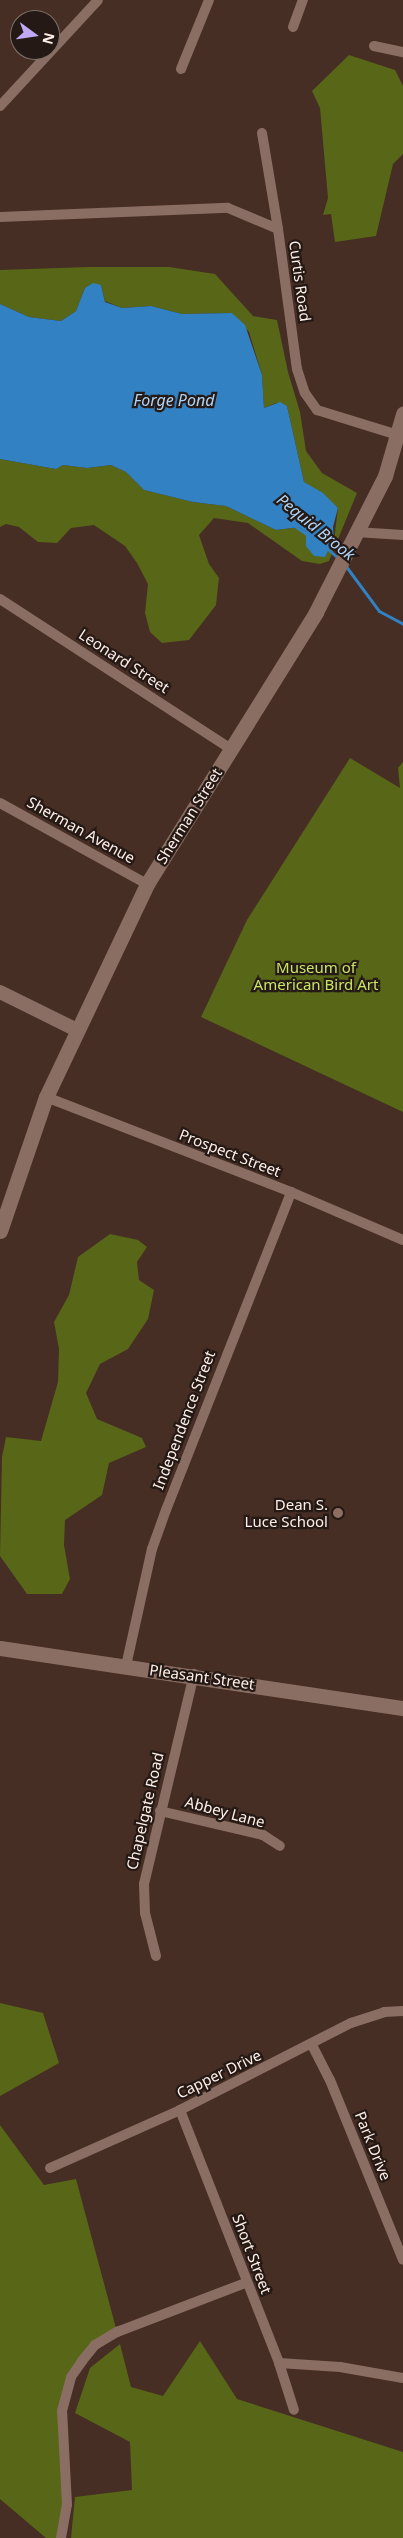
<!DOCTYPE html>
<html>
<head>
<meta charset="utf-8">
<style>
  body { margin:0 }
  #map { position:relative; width:403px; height:2538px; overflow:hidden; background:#462e24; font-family:"Noto Sans",sans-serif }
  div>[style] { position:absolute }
  .forest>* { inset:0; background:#576617 }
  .water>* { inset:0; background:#3181c3 }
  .stream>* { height:3px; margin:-1.5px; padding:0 1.5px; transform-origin:1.5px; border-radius:1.5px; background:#3181c3 }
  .minor>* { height:10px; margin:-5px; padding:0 5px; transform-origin:5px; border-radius:5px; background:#8a6e63 }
  .tertiary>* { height:14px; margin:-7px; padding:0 7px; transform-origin:7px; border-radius:7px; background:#8a6e63 }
  .secondary>* { height:15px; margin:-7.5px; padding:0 7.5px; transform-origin:7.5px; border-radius:7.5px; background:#8a6e63 }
  .dots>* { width:14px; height:14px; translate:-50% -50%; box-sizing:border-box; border:2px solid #241914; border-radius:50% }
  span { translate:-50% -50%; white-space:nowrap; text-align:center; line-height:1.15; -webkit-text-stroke:4.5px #241914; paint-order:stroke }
  .street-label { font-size:15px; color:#ffefe8 }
  .park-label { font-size:15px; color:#c9e564 }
  .poi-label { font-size:15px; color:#ffefe8 }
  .right { translate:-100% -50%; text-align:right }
  .water-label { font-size:16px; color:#afd4f7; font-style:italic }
  .north { position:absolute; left:10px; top:10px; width:50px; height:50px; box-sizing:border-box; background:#241914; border:1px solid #7c6f69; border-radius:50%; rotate:104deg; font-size:14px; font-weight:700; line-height:20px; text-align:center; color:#ffefe8 }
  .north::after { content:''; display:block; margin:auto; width:18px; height:22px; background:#bfa9f4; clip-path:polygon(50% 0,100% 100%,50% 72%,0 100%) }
</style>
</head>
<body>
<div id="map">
  <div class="forest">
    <i style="clip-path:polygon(349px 55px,395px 70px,403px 86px,403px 154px,393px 164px,376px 236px,335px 242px,331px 214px,323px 215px,328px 198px,320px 108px,312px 91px)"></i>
    <i style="clip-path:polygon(89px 267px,169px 267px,215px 274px,253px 316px,277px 320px,288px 372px,300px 412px,306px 451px,322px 473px,357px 493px,329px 561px,320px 564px,302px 561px,248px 523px,214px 518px,199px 535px,209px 564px,219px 578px,216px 605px,189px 640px,162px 643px,150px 632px,145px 613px,148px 584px,137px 563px,125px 546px,94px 525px,71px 528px,57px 543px,38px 542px,19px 527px,6px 524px,0 527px,0 459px,56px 469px,63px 465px,87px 468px,111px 465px,126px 472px,144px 490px,193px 502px,226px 506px,276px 530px,299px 527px,306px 532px,306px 546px,325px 557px,334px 540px,338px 508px,304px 482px,287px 406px,276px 403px,264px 408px,262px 375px,249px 332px,232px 313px,182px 314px,151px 306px,122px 308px,105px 301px,101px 285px,85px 288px,76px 311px,61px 321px,29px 317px,0 304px,0 270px)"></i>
    <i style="clip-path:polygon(350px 758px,400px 788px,398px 768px,403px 762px,403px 1112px,201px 1017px,247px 920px)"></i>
    <i style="clip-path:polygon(110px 1234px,138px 1240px,147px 1247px,137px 1262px,139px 1280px,154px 1290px,148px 1319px,128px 1349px,100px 1364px,86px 1393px,97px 1419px,142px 1438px,146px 1447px,109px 1463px,102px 1495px,65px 1520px,64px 1545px,70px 1579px,62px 1594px,27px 1594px,0 1556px,2px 1457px,6px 1437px,41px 1441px,58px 1382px,59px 1349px,54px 1322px,69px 1295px,78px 1257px)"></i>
    <i style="clip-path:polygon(0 2003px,43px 2013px,59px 2063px,0 2096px)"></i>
    <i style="clip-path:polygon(0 2125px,44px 2185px,76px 2179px,117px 2332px,95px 2345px,64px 2396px,67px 2470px,61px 2538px,46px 2538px,0 2499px)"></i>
    <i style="clip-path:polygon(200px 2341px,237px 2399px,403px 2452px,403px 2538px,71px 2538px,75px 2497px,132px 2490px,130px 2442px,75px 2413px,90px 2368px,120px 2344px,131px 2387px,163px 2396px)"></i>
  </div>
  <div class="water">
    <i style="clip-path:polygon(93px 283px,101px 285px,105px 302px,122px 308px,151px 306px,182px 314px,232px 313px,245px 325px,262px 375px,264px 408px,280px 402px,287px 406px,304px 482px,323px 493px,338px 508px,333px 527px,334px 540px,325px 557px,314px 556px,306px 546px,306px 532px,299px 527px,276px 530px,226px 506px,193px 502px,144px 490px,126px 472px,111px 465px,87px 468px,63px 465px,56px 469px,0 459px,0 304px,29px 317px,61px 321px,76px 311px,85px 288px)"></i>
  </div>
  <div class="stream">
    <i style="left:292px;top:524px;width:21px;rotate:35deg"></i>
    <i style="left:329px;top:550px;width:13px;rotate:42deg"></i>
    <i style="left:345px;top:565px;width:57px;rotate:53.5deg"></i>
    <i style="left:379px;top:611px;width:27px;rotate:28deg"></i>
  </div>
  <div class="minor">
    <i style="left:293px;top:27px;width:29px;rotate:-70deg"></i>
    <i style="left:374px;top:46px;width:30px;rotate:12deg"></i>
    <i style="left:181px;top:69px;width:74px;rotate:-67.9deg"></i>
    <i style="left:0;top:106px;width:144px;rotate:-47.2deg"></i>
    <i style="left:262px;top:133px;width:97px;rotate:80.5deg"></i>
    <i style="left:0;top:217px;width:228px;rotate:-2.3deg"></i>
    <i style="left:228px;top:208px;width:54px;rotate:22.8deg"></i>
    <i style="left:278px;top:229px;width:141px;rotate:82.3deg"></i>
    <i style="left:297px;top:369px;width:25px;rotate:72deg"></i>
    <i style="left:305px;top:393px;width:21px;rotate:55deg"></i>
    <i style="left:317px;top:410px;width:85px;rotate:17.2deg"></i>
    <i style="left:356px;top:532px;width:47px;rotate:3.7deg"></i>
    <i style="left:0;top:599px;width:275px;rotate:33deg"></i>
    <i style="left:0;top:803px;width:168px;rotate:28.9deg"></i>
    <i style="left:46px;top:1097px;width:263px;rotate:21.2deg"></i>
    <i style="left:291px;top:1192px;width:122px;rotate:23.2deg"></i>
    <i style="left:126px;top:1666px;width:120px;rotate:-77.5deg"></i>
    <i style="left:152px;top:1549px;width:41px;rotate:-70.3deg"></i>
    <i style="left:166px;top:1510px;width:342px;rotate:-68.5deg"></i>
    <i style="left:160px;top:1811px;width:106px;rotate:13.1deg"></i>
    <i style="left:263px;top:1835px;width:20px;rotate:33deg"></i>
    <i style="left:156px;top:1956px;width:44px;rotate:-104.3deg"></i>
    <i style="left:145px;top:1913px;width:29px;rotate:-92deg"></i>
    <i style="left:144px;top:1884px;width:216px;rotate:-76.6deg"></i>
    <i style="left:312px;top:2045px;width:39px;rotate:63deg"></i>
    <i style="left:330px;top:2080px;width:194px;rotate:67.9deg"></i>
    <i style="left:180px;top:2110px;width:272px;rotate:68.6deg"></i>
    <i style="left:279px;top:2363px;width:49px;rotate:72.3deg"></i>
    <i style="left:50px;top:2168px;width:142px;rotate:-24deg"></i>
    <i style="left:180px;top:2110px;width:192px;rotate:-27deg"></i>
    <i style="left:351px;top:2023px;width:35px;rotate:-18deg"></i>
    <i style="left:384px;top:2012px;width:19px;rotate:-3deg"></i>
    <i style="left:279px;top:2363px;width:61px;rotate:3.8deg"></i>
    <i style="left:340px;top:2367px;width:64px;rotate:9.9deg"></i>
    <i style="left:61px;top:2538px;width:34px;rotate:-80deg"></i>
    <i style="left:67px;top:2505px;width:94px;rotate:-93deg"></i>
    <i style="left:62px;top:2411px;width:35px;rotate:-75deg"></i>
    <i style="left:71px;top:2377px;width:19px;rotate:-55deg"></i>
    <i style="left:82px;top:2361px;width:21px;rotate:-51deg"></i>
    <i style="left:95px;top:2345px;width:26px;rotate:-31deg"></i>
    <i style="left:117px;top:2332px;width:137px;rotate:-20.9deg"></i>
  </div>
  <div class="tertiary">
    <i style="left:0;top:992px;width:86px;rotate:26.3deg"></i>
  </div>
  <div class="secondary">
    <i style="left:0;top:1231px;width:142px;rotate:-71.1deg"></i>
    <i style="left:46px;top:1097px;width:236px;rotate:-64.6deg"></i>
    <i style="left:147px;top:884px;width:320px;rotate:-58.1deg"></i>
    <i style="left:316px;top:612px;width:153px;rotate:-63.1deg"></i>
    <i style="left:385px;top:476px;width:65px;rotate:-73.8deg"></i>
    <i style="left:0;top:1648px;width:407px;rotate:8.5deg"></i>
  </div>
  <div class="dots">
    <i style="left:338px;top:1513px;background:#8d6e63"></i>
  </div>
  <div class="street-label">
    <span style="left:300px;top:281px;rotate:82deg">Curtis Road</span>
    <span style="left:124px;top:661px;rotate:33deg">Leonard Street</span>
    <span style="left:189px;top:816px;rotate:-58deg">Sherman Street</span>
    <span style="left:81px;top:830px;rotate:29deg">Sherman Avenue</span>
    <span style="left:230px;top:1153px;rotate:21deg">Prospect Street</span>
    <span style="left:184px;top:1420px;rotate:-69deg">Independence Street</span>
    <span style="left:202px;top:1677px;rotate:8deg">Pleasant Street</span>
    <span style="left:145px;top:1811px;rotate:-77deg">Chapelgate Road</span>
    <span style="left:225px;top:1812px;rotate:15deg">Abbey Lane</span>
    <span style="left:219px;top:2074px;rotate:-26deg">Capper Drive</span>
    <span style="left:373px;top:2146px;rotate:68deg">Park Drive</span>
    <span style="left:252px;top:2254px;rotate:69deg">Short Street</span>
  </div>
  <div class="park-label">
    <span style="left:316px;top:976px">Museum of<br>American Bird Art</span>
  </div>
  <div class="poi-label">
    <span class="right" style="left:328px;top:1513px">Dean S.<br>Luce School</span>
  </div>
  <div class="water-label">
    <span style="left:174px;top:400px">Forge Pond</span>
    <span style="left:316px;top:527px;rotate:39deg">Pequid Brook</span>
  </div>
  <div class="north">N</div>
</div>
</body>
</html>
